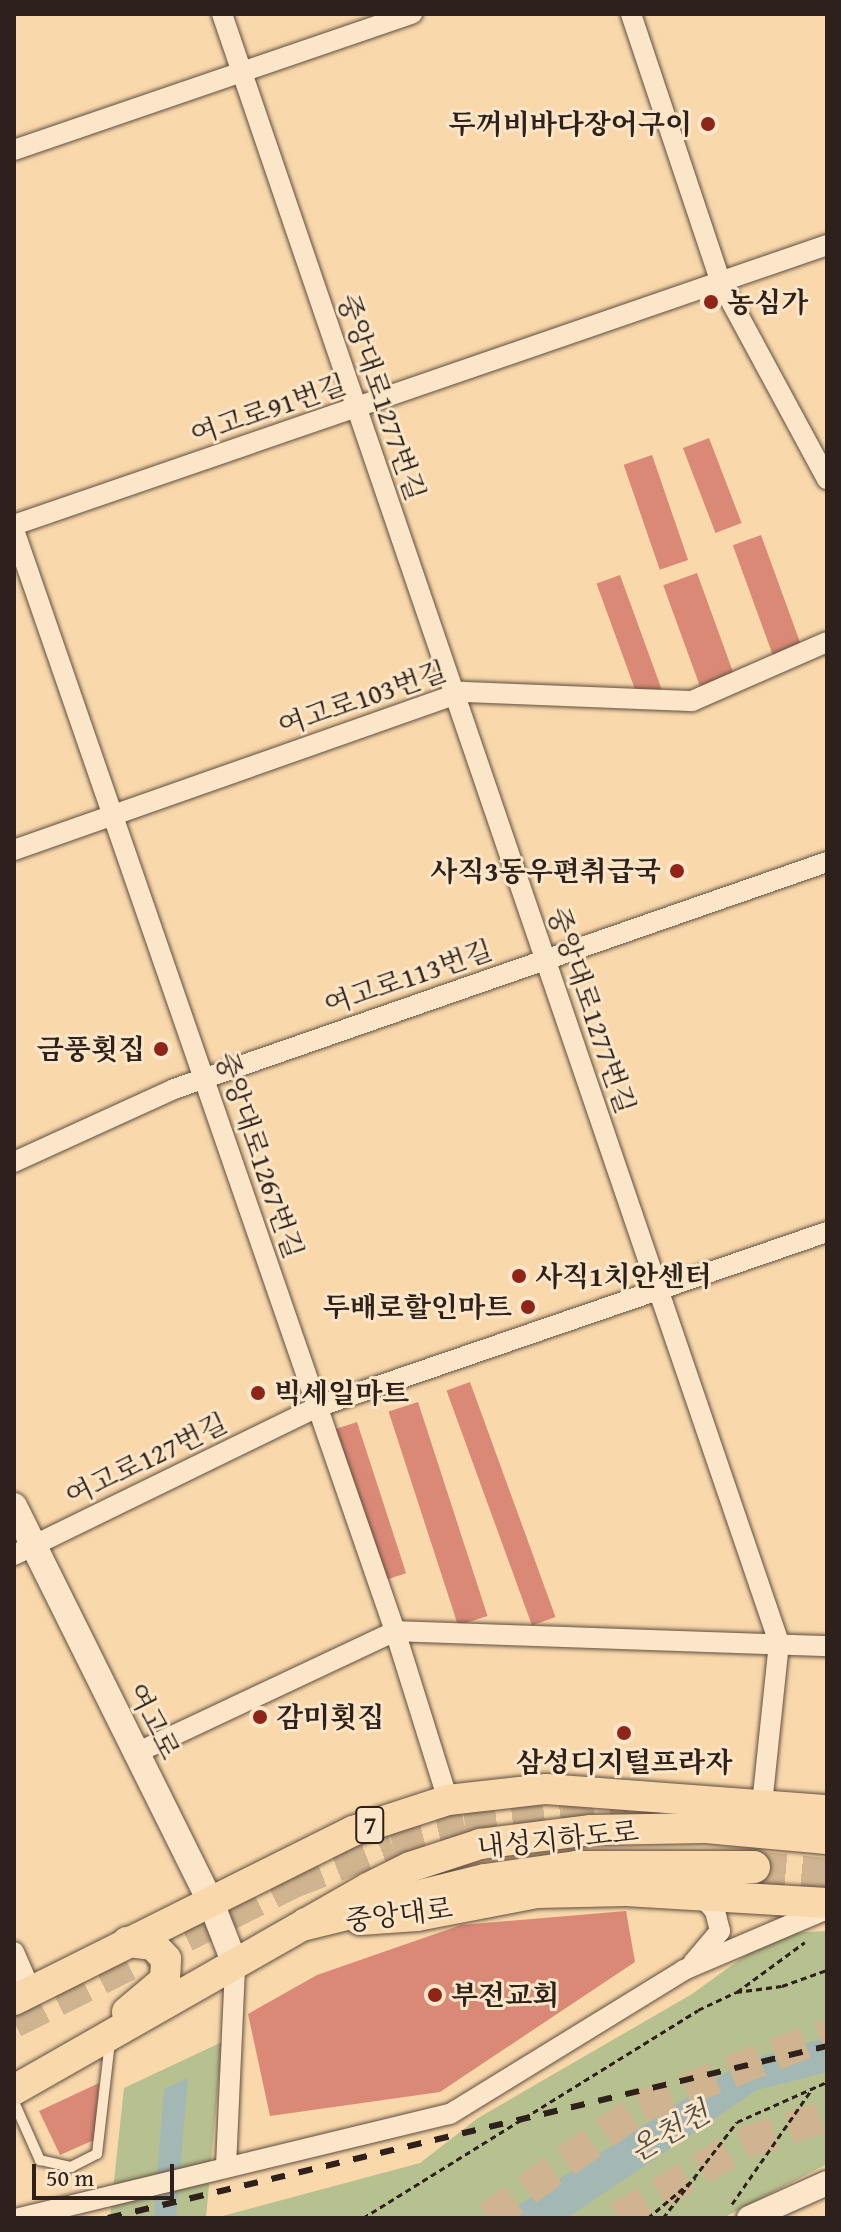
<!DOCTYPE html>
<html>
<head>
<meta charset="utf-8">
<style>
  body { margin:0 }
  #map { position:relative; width:841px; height:2232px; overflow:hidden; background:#f9d9ac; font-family:"Gentium Book Plus","Noto Serif KR",serif }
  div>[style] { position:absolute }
  .green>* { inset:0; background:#b7c08f }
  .water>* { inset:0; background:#a3b7b5 }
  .building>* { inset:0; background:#da8976; transform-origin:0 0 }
  .trunk-tunnel>* { height:32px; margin-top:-16px; transform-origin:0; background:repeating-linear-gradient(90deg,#d0b48f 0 32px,transparent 0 48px) }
  .path>* { height:3px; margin-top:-1.5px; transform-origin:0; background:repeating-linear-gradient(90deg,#2e201a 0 6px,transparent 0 10px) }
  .roads { filter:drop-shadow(0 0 2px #614e3e) drop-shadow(0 0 2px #614e3e) }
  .service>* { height:10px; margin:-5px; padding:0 5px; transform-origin:5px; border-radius:5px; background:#fbe6c9 }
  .minor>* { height:20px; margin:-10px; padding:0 10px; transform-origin:10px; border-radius:10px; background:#fbe6c9 }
  .tertiary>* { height:24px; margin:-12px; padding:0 12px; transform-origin:12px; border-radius:12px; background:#fbe6c9 }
  .secondary>* { height:26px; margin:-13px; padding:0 13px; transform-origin:13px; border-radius:13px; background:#fbe6c9 }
  .primary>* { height:30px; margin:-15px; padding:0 15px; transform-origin:15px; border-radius:15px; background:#f9d9ac }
  .trunk>* { height:32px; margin:-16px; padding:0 16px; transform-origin:16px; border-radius:16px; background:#f9d9ac }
  .rail>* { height:6px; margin-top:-3px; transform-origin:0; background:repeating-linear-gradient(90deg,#2e201a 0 14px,transparent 0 28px) }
  .dots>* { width:22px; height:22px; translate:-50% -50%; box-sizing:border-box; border:4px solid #fbe6c9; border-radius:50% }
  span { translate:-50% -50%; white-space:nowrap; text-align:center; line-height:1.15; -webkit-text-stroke:6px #fbe6c9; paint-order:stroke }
  .shield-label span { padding:2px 6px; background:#fbe6c9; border:2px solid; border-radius:6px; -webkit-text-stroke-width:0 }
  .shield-label { font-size:26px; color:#2e201a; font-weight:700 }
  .poi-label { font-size:28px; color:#2e201a; font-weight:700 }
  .right { translate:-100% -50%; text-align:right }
  .left { translate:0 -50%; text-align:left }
  .street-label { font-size:28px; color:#2e201a }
  .water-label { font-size:30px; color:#514d48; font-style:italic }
  .frame { position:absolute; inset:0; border:16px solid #2e201a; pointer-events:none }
  .scale { position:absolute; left:32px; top:2164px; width:142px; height:36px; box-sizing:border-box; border:4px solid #2e201a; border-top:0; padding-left:10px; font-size:24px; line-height:28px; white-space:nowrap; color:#2e201a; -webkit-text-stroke:6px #fbe6c9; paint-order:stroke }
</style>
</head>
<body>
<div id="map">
  <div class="green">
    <i style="clip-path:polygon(827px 1931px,827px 2164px,723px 2218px,215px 2218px,420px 2163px,478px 2118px,692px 1994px,753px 1950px,787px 1933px)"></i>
    <i style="clip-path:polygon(222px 2042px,206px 2218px,110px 2218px,124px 2088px)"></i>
  </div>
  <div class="water">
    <i style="clip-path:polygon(827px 2037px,827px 2072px,757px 2090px,567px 2218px,498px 2218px,743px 2062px)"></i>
    <i style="clip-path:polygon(188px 2078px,176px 2218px,154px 2218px,164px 2089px)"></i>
  </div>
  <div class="building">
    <i style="left:709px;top:438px;width:91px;height:28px;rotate:69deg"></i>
    <i style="left:652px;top:455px;width:111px;height:30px;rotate:71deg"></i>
    <i style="left:761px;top:535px;width:117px;height:30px;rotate:70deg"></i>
    <i style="left:697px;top:573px;width:112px;height:36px;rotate:70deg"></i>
    <i style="left:620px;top:575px;width:127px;height:25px;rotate:70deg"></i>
    <i style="left:470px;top:1382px;width:250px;height:25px;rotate:70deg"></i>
    <i style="left:418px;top:1402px;width:225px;height:31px;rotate:72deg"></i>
    <i style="left:357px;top:1422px;width:159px;height:30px;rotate:72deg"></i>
    <i style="clip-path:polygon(626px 1911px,635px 1962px,440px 2092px,270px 2116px,248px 2014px,317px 1975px,461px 1925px)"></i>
    <i style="clip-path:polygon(99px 2083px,94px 2140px,60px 2155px,39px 2111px)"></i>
  </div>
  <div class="trunk-tunnel">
    <i style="left:754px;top:1867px;width:73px;rotate:5.5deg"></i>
    <i style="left:14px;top:2022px;width:310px;rotate:-26.6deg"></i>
    <i style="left:291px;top:1883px;width:108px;rotate:-21.1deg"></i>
    <i style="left:392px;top:1844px;width:75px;rotate:-13.1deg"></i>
    <i style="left:465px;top:1827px;width:98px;rotate:-7.1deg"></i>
    <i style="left:562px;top:1815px;width:66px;rotate:1.7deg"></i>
    <i style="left:488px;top:2218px;width:189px;rotate:-36deg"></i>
    <i style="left:641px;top:2107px;width:200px;rotate:-21.4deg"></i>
    <i style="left:618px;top:2218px;width:147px;rotate:-30.8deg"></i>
    <i style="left:744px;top:2143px;width:87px;rotate:-18deg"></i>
  </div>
  <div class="path">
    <i style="left:737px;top:1992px;width:84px;rotate:-36.3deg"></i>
    <i style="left:732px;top:2204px;width:140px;rotate:-55.2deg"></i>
    <i style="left:363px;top:2218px;width:394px;rotate:-31.8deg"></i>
    <i style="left:698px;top:2010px;width:42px;rotate:-25.3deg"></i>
    <i style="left:736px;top:1992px;width:46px;rotate:-7.4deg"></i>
    <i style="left:782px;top:1986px;width:48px;rotate:-19.6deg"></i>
    <i style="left:648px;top:2218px;width:62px;rotate:-40.4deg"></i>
    <i style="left:663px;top:2218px;width:121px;rotate:-52.4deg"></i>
    <i style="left:737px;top:2122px;width:98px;rotate:-24deg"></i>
  </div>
  <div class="roads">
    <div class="service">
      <i style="left:14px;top:2102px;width:64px;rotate:65.9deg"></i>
      <i style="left:40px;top:2160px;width:32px;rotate:13deg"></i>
      <i style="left:71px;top:2167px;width:29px;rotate:-27deg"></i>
      <i style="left:97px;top:2154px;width:113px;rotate:-83.4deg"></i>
    </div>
    <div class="minor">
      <i style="left:222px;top:14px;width:1722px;rotate:71.12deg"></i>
      <i style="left:779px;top:1643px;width:163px;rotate:96deg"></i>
      <i style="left:631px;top:14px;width:284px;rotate:71.5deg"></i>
      <i style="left:721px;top:283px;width:223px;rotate:61.6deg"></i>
      <i style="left:14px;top:150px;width:421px;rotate:-18.9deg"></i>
      <i style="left:14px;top:525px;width:860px;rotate:-19deg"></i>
      <i style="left:14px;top:530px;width:1165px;rotate:70.91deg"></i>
      <i style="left:395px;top:1631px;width:177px;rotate:72.6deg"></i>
      <i style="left:14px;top:850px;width:476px;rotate:-19.4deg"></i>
      <i style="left:463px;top:692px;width:229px;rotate:2.3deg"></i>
      <i style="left:692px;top:701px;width:147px;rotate:-23.6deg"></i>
      <i style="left:14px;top:1162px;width:176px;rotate:-24.5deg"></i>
      <i style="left:174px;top:1089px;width:691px;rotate:-19.17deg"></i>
      <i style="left:14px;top:1555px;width:337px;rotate:-26deg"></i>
      <i style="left:317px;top:1407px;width:539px;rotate:-18.94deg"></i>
      <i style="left:134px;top:1754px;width:289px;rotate:-25.2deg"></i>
      <i style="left:395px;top:1631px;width:432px;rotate:2deg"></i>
      <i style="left:14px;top:1952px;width:43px;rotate:66.4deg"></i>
      <i style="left:693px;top:1963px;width:42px;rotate:-49.8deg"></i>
      <i style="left:720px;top:1931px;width:21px;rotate:-104deg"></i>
      <i style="left:715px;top:1911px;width:21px;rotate:-131deg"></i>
      <i style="left:226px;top:2166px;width:202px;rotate:-87.4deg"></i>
      <i style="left:19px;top:2218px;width:443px;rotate:-13.6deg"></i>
      <i style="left:450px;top:2114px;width:275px;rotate:-31.6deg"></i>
      <i style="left:684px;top:1970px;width:155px;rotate:-23.1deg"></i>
    </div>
    <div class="tertiary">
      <i style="left:749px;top:2218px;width:85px;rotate:-24.2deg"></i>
    </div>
    <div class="secondary">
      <i style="left:14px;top:1506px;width:440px;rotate:63.6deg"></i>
      <i style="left:210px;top:1900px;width:69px;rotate:68.7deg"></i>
    </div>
    <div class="primary">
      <i style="left:360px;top:1920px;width:57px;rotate:-4deg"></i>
      <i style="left:417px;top:1916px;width:122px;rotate:-10.9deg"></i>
      <i style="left:537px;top:1893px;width:89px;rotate:-1.3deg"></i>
      <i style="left:626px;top:1891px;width:201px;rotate:3.4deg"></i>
      <i style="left:14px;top:2000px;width:379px;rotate:-26.5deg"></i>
      <i style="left:353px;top:1831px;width:100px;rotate:-18.1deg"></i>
      <i style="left:448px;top:1800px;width:99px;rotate:-6.4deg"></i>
      <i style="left:546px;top:1789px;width:282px;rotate:4.3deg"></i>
      <i style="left:127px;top:2012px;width:50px;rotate:-40.1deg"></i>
      <i style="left:165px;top:1980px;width:21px;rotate:-87deg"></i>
      <i style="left:166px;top:1959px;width:19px;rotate:-133deg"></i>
      <i style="left:153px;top:1945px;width:26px;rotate:-173deg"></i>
      <i style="left:14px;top:2090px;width:408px;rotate:-29.7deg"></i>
      <i style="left:368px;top:1888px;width:47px;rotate:-26.6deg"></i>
      <i style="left:410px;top:1867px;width:74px;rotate:-18.2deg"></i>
      <i style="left:480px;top:1844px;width:112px;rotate:-7.2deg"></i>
      <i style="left:591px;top:1830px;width:115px;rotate:-1deg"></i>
      <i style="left:706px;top:1828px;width:121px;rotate:5.2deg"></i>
    </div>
    <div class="trunk">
      <i style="left:306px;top:1924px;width:184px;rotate:-13.8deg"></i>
      <i style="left:485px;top:1880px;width:92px;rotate:-8.1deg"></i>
      <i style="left:576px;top:1867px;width:178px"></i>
    </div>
  </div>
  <div class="rail">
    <i style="left:108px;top:2218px;width:739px;rotate:-13.45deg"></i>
  </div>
  <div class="dots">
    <i style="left:708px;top:124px;background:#8f2418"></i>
    <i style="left:711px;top:302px;background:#8f2418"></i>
    <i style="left:677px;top:871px;background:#8f2418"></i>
    <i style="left:161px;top:1049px;background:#8f2418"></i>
    <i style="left:519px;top:1276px;background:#8f2418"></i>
    <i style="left:528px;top:1307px;background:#8f2418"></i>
    <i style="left:258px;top:1393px;background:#8f2418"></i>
    <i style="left:260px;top:1717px;background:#8f2418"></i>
    <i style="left:624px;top:1733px;background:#8f2418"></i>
    <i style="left:435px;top:1995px;background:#8f2418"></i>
  </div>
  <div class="shield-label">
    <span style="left:370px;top:1825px">7</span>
  </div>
  <div class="poi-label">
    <span class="right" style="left:692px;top:124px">두꺼비바다장어구이</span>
    <span class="left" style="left:727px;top:302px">농심가</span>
    <span class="right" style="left:661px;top:871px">사직3동우편취급국</span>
    <span class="right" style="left:145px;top:1049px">금풍횟집</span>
    <span class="left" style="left:535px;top:1276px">사직1치안센터</span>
    <span class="right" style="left:512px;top:1307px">두배로할인마트</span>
    <span class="left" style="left:274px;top:1393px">빅세일마트</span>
    <span class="left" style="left:276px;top:1717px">감미횟집</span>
    <span style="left:624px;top:1762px">삼성디지털프라자</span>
    <span class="left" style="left:451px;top:1995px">부전교회</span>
  </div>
  <div class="street-label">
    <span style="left:382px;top:397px;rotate:71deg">중앙대로1277번길</span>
    <span style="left:268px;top:409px;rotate:-19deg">여고로91번길</span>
    <span style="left:362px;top:698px;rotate:-19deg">여고로103번길</span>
    <span style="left:408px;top:977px;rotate:-19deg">여고로113번길</span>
    <span style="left:592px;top:1010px;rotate:71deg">중앙대로1277번길</span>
    <span style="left:260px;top:1155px;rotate:71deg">중앙대로1267번길</span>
    <span style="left:146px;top:1459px;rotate:-26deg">여고로127번길</span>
    <span style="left:154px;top:1721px;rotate:63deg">여고로</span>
    <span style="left:558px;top:1839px;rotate:-6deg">내성지하도로</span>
    <span style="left:399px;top:1914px;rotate:-7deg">중앙대로</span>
  </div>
  <div class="water-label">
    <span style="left:669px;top:2131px;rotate:-30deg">온천천</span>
  </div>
  <div class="frame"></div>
  <div class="scale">50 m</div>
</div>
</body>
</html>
